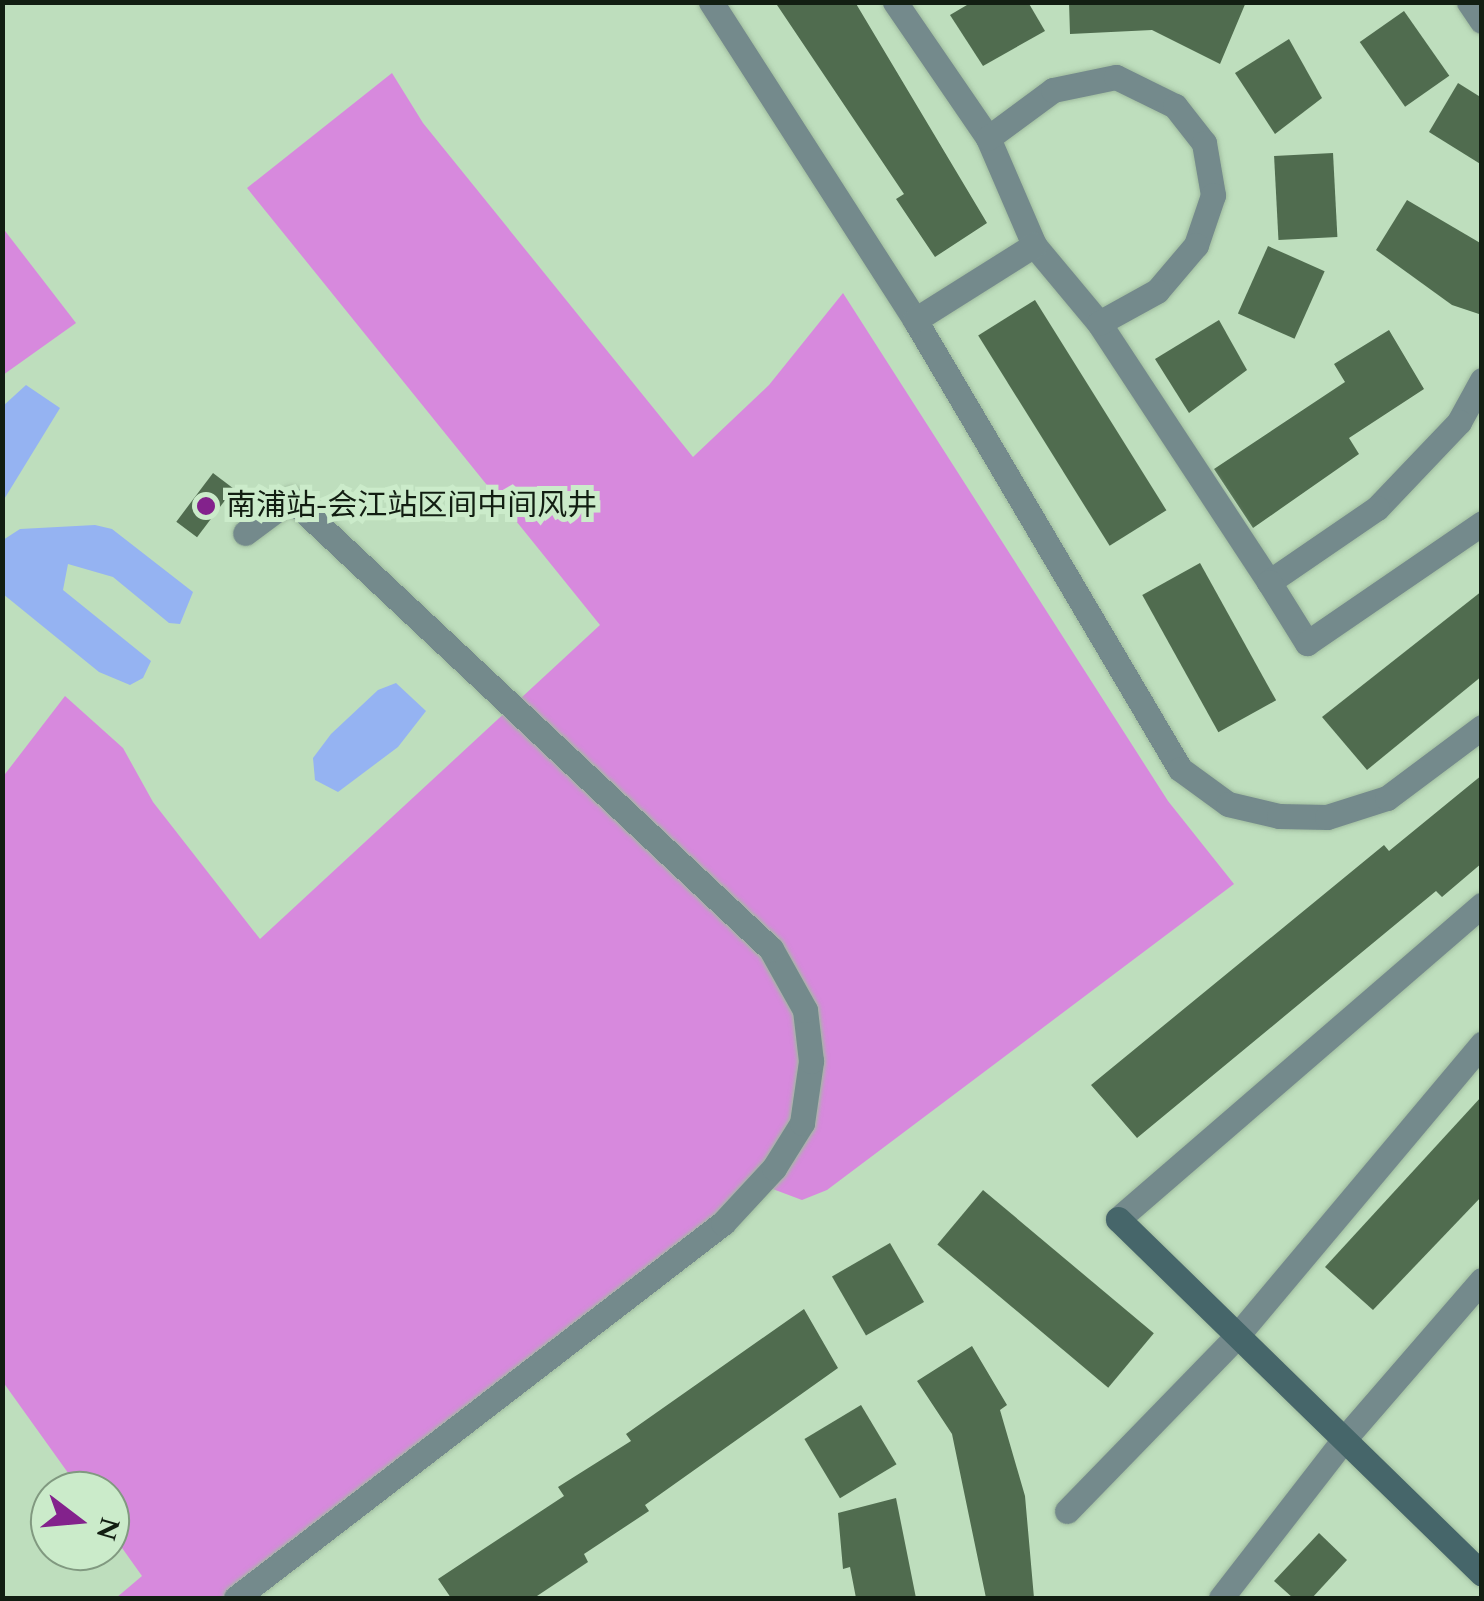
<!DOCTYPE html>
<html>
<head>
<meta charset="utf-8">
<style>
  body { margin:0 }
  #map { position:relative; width:1484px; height:1601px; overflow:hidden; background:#bedebd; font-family:Spectral,"Noto Sans SC",serif }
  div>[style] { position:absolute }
  .green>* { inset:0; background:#d789dd }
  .water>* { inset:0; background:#95b3f2 }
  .building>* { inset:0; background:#506c4f; transform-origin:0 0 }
  .roads { filter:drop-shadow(0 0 2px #9fbb9e) drop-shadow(0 0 2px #9fbb9e) }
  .street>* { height:25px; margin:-12.5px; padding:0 12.5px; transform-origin:12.5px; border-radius:12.5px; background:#748a8c }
  .secondary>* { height:25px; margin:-12.5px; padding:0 12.5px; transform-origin:12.5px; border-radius:12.5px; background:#46666a }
  .dots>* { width:28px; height:28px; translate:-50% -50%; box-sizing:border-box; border:5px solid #cbebca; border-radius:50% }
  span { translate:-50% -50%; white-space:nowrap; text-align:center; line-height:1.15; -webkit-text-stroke:10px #cbebca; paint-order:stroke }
  .poi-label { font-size:30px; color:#121e12 }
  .left { translate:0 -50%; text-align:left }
  .frame { position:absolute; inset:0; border:5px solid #121e12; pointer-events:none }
  .north { position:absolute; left:30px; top:1471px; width:100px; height:100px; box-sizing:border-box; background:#cbebca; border:2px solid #819980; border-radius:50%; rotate:106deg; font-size:28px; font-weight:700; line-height:40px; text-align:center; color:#121e12 }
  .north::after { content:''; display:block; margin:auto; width:35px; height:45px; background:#83228c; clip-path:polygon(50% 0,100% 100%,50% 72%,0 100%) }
</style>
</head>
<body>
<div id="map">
  <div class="green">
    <i style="clip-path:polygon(392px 73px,423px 123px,693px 457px,769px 385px,843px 293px,1168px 801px,1234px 884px,827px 1190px,802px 1200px,759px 1184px,239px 1598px,116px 1598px,142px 1576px,110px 1531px,110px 1491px,81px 1491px,3px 1382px,2px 778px,65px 696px,123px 748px,153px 802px,260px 939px,600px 625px,247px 188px)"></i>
    <i style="clip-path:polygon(2px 227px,76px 323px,3px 375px,2px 375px)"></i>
  </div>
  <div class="water">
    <i style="clip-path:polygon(26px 385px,60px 408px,3px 501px,3px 406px)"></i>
    <i style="clip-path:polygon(95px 525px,112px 529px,193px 592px,180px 624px,169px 623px,113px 577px,68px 564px,63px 590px,151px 661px,143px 678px,130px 685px,99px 672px,3px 594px,3px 540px,20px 529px)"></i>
    <i style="clip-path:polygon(396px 683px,426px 711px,398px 747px,338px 792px,315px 780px,313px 758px,331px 734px,378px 690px)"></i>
  </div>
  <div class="building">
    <i style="clip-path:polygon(775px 2px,855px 2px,987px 223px,935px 257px,896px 199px,904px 194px)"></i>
    <i style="clip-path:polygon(972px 2px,1028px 2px,1045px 31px,983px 66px,950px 15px)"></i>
    <i style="clip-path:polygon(1069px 2px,1246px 2px,1220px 64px,1152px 30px,1070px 34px)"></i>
    <i style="left:1404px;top:11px;width:79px;height:54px;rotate:55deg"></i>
    <i style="clip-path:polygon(1289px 39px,1322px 98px,1275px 134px,1235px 73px)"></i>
    <i style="clip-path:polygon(1458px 83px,1482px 98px,1482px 165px,1429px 132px)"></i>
    <i style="left:1333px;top:153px;width:84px;height:59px;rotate:87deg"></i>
    <i style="clip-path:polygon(1407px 200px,1482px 244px,1482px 315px,1452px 305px,1376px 250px)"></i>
    <i style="left:1268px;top:246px;width:62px;height:74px;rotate:24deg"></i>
    <i style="left:1035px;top:300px;width:248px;height:67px;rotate:58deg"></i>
    <i style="clip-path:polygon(1219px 320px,1247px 370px,1189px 413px,1155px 359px)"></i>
    <i style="clip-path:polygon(1389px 330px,1424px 389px,1349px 438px,1359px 454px,1253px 528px,1214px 469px,1345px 382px,1334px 364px)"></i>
    <i style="left:213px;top:473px;width:26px;height:61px;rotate:37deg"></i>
    <i style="left:1200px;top:563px;width:157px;height:66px;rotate:61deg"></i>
    <i style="clip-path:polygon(1482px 591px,1482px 676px,1367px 770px,1322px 717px)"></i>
    <i style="clip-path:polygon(1482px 775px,1482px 863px,1442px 897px,1436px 891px,1137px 1138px,1091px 1085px,1384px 845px,1389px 851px)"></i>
    <i style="clip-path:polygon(1482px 1096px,1482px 1196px,1373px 1310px,1325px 1267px)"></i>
    <i style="left:983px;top:1190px;width:223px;height:71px;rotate:40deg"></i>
    <i style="left:890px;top:1243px;width:68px;height:67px;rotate:60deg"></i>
    <i style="clip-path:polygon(804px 1309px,838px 1368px,645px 1505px,649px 1511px,584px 1554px,588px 1562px,534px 1598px,451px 1598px,438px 1579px,564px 1496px,558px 1487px,631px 1441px,626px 1434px)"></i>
    <i style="clip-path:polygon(972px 1346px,1007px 1405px,1000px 1410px,1025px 1496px,1034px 1598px,986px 1598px,952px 1434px,917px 1381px)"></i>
    <i style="left:861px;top:1405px;width:69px;height:66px;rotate:59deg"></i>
    <i style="clip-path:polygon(896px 1498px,916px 1598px,856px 1598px,850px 1567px,843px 1569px,838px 1513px)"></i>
    <i style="clip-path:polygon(1319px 1533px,1347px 1560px,1312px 1598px,1293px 1598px,1274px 1581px)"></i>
  </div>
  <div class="roads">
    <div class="street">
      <i style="left:711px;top:2px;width:378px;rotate:57.3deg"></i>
      <i style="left:915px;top:320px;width:521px;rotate:59.45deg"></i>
      <i style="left:1180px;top:769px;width:59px;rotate:36.1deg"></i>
      <i style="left:1228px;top:804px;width:52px;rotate:13.2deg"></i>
      <i style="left:1279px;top:816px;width:48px;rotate:1.2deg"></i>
      <i style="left:1327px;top:817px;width:63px;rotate:-17.6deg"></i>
      <i style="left:1387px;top:798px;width:119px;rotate:-36.8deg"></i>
      <i style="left:895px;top:2px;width:165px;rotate:55.6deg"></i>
      <i style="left:988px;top:138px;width:116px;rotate:66.7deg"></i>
      <i style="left:1034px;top:245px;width:102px;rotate:50.2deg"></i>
      <i style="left:1099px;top:323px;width:310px;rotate:56.7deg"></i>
      <i style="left:1469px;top:2px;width:23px;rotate:56deg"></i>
      <i style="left:988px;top:138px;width:81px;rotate:-36.4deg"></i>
      <i style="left:1053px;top:90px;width:64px;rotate:-11.7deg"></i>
      <i style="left:1116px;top:77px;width:66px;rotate:26.2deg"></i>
      <i style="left:1175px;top:106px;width:47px;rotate:51.9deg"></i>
      <i style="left:1204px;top:143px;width:53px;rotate:80.2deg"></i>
      <i style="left:1213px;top:195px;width:53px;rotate:108.8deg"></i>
      <i style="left:1196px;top:245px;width:60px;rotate:130.3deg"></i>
      <i style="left:1157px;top:291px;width:66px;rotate:151.1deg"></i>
      <i style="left:915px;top:320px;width:141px;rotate:-32.2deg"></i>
      <i style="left:1482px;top:380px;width:48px;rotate:118.7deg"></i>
      <i style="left:1459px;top:422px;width:119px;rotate:133.6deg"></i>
      <i style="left:1377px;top:508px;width:131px;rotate:145.6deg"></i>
      <i style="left:1269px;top:582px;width:72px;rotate:58.1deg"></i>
      <i style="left:1307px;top:643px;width:212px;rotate:-34.4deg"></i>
      <i style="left:1118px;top:1219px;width:481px;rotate:-40.8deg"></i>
      <i style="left:1067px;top:1511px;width:243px;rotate:-45.8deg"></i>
      <i style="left:1236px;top:1337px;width:383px;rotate:-50deg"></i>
      <i style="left:236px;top:1598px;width:615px;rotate:-37.6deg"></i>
      <i style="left:723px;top:1223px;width:75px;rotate:-47.2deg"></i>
      <i style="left:774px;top:1168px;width:53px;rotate:-58.1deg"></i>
      <i style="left:802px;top:1123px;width:63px;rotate:-81.7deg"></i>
      <i style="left:811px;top:1061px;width:51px;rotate:-96.7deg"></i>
      <i style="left:805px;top:1010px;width:70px;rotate:-119.1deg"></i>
      <i style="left:771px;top:949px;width:658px;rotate:-136.85deg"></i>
      <i style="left:291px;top:499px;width:57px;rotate:143.5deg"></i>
      <i style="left:1221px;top:1598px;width:202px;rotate:-52.2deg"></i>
      <i style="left:1345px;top:1438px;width:209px;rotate:-49.1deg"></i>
    </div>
    <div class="secondary">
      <i style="left:1118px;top:1219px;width:508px;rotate:44.28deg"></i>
    </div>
  </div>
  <div class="dots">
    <i style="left:206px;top:506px;background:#83228c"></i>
  </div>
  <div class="poi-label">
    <span class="left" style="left:226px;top:506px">南浦站-会江站区间中间风井</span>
  </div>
  <div class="frame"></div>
  <div class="north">N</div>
</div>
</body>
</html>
